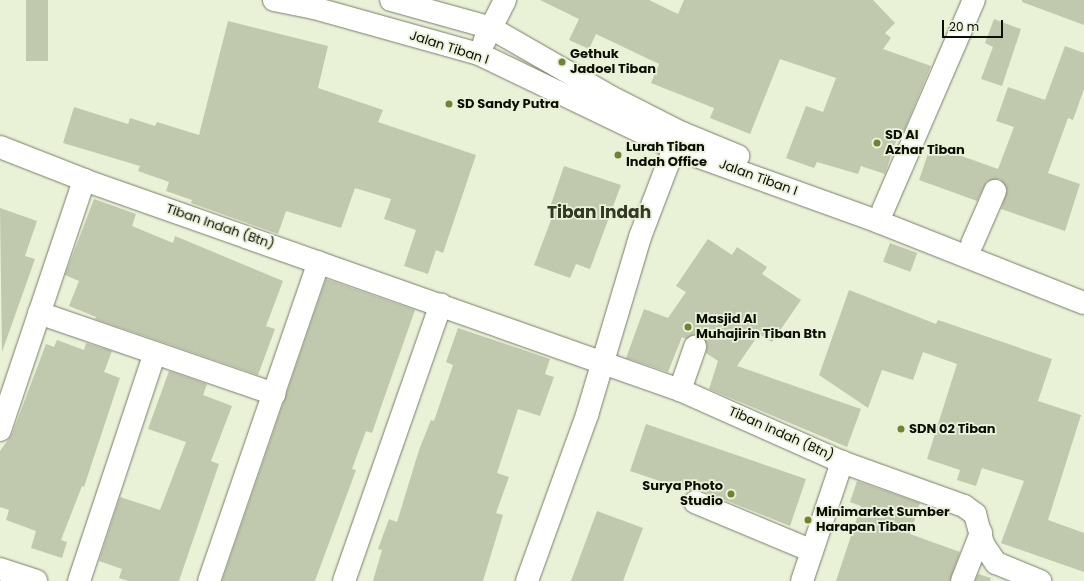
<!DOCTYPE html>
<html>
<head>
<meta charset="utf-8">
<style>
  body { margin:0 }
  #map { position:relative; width:1084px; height:581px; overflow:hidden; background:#e9f1d7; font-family:Poppins,sans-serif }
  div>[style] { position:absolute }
  .building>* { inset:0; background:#c0c8ae; transform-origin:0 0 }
  .roads { filter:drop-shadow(0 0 1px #767e66) drop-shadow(0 0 1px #767e66) }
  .minor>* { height:22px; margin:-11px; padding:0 11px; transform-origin:11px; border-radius:11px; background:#fff }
  .dots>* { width:11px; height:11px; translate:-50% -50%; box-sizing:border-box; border:2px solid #e9f1d7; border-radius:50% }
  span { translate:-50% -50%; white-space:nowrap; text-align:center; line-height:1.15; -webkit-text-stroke:3.5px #e9f1d7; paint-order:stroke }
  .street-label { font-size:13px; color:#0d0f07 }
  .poi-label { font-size:13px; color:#0d0f07; font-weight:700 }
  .left { translate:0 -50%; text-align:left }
  .right { translate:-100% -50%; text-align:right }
  .district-label { font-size:17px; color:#333924; font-weight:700 }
  .scale { position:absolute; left:942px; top:20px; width:61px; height:18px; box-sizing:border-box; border:2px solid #0d0f07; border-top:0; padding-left:5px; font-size:12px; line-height:14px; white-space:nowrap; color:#0d0f07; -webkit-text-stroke:3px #e9f1d7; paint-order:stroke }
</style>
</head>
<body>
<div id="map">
  <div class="building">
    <i style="left:26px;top:0;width:22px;height:61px"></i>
    <i style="clip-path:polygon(540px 0,649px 0,678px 14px,684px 0,873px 0,895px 23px,885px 33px,891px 38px,883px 49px,931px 66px,904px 131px,900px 129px,885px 174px,861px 166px,858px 174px,817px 162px,814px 168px,786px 158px,806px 106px,823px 112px,836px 78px,780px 59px,750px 134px,710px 118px,714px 108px,651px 83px,659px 64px,596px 34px,589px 49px,569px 40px,579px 19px)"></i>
    <i style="clip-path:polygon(1022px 0,1084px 0,1084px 25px,1022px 2px)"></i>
    <i style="clip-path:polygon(994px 19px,1021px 29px,1002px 86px,981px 79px,993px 47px,985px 43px)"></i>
    <i style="clip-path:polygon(228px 21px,328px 46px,318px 88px,383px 110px,378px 122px,476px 155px,443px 253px,436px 250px,428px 274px,404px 266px,416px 230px,384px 219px,391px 199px,355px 188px,341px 228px,286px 211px,278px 234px,191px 203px,192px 200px,166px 191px,169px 182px,138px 171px,140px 166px,63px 143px,74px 107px,128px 124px,130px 118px,155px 126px,157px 122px,199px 135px)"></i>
    <i style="clip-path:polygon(1065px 46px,1084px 53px,1084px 89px,1073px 120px,1068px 118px,1048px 173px,1080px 184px,1065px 231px,1001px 209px,1007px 190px,1000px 179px,987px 181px,977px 201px,919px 180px,931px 145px,998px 169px,1014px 127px,996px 121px,1008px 87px,1045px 100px)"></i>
    <i style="clip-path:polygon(564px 166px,621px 185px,590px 269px,576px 264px,570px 278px,534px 265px,554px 212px,549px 210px)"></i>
    <i style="clip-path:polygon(94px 199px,136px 214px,132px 226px,173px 243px,175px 236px,283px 281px,266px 326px,275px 329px,258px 375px,95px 319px,96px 317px,69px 306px,79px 281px,65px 275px)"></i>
    <i style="clip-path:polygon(0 208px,37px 221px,25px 256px,35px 259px,2px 352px)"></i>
    <i style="clip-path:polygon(708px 239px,732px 255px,737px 247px,767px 267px,762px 274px,801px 300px,772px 342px,759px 334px,737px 366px,861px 409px,847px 447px,709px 389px,718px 361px,706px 353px,707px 344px,699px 335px,686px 339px,682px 337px,668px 372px,626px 358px,644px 309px,668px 318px,686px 292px,676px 286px)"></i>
    <i style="left:890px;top:243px;width:29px;height:20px;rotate:20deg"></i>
    <i style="clip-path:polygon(326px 279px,415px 310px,382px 404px,372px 433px,366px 431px,352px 469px,356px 470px,315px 581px,222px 581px)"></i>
    <i style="clip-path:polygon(849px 290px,936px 324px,938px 320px,1052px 359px,1038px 401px,1081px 415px,1048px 520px,1084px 533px,1084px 572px,1001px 543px,1024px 481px,982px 468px,976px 486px,957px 480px,960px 470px,927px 459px,957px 364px,923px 352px,913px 380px,882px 370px,868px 408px,819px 375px)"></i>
    <i style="clip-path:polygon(458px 328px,550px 359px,545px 374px,554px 377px,540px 416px,518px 409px,497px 473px,509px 477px,496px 513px,503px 515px,483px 581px,373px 581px,382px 550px,378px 549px,389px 519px,397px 522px,419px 450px,431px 420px,434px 421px,453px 365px,446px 362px)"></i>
    <i style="clip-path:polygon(57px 340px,84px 350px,86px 343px,112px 351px,104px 372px,120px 378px,84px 487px,82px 486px,61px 540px,67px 542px,62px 558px,31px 548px,36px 531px,6px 520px,9px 510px,0 507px,0 451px,12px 434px,46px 344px,54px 347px)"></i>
    <i style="clip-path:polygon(169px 371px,207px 384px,203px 395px,232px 406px,211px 461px,219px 464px,179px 581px,128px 581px,119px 578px,122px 569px,99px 561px,120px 497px,160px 510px,186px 442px,148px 429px)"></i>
    <i style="clip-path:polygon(646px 424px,806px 479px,790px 526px,700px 490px,689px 491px,630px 471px)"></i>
    <i style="clip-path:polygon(857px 481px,920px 503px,910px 534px,960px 552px,950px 581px,836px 581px,861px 506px,850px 502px)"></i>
    <i style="clip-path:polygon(597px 511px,643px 528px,623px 581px,571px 581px)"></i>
    <i style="clip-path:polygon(978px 574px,991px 578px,990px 581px,975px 581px)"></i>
  </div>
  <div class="roads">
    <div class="minor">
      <i style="left:274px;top:0;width:41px;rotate:11.3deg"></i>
      <i style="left:314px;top:8px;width:171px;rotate:15.6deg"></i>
      <i style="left:479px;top:54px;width:216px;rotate:25.7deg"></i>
      <i style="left:674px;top:148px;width:218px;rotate:19.8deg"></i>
      <i style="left:879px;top:222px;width:220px;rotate:21.6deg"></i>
      <i style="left:391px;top:0;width:104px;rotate:15.6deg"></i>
      <i style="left:491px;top:28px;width:138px;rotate:29.9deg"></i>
      <i style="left:611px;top:97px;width:80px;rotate:26.9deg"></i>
      <i style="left:682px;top:133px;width:61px;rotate:22.3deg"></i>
      <i style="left:484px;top:42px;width:47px;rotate:-63.4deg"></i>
      <i style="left:0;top:147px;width:90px;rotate:21.4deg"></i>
      <i style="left:84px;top:180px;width:632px;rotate:19.41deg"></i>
      <i style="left:680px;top:390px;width:177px;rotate:24deg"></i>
      <i style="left:842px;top:462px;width:130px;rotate:19.8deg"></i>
      <i style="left:964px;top:506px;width:14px;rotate:36deg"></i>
      <i style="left:975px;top:514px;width:31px;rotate:75deg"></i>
      <i style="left:983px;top:544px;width:23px;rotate:56deg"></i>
      <i style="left:996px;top:563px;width:48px;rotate:22.2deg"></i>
      <i style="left:883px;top:210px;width:229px;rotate:-66.6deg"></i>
      <i style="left:972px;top:244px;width:58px;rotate:-66.5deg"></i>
      <i style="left:39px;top:313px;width:249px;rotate:19deg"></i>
      <i style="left:680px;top:390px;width:46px;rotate:-70.8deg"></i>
      <i style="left:0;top:430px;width:264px;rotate:-71.4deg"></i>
      <i style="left:695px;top:502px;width:127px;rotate:22.7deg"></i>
      <i style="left:0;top:569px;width:38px;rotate:18deg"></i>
      <i style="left:79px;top:581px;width:240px;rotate:-71.6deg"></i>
      <i style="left:209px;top:581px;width:337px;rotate:-71deg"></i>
      <i style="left:344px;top:581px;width:293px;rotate:-70.7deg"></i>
      <i style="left:527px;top:581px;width:177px;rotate:-70.1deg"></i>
      <i style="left:587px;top:415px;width:186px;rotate:-73.4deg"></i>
      <i style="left:640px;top:237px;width:95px;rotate:-69.1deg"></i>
      <i style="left:802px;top:581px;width:126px;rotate:-71.4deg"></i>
      <i style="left:962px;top:581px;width:52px;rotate:-68.4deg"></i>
    </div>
  </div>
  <div class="dots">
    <i style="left:562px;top:62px;background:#708333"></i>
    <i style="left:449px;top:104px;background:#708333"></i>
    <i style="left:877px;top:143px;background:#708333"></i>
    <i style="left:618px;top:155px;background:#708333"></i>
    <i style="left:688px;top:327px;background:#708333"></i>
    <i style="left:901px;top:429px;background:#708333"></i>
    <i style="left:731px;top:494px;background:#708333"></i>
    <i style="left:808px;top:520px;background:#708333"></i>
  </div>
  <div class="street-label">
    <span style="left:449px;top:48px;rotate:18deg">Jalan Tiban I</span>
    <span style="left:758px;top:178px;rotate:20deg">Jalan Tiban I</span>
    <span style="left:220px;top:227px;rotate:19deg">Tiban Indah (Btn)</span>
    <span style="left:781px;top:434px;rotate:24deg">Tiban Indah (Btn)</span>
  </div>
  <div class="poi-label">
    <span class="left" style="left:570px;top:62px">Gethuk<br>Jadoel Tiban</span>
    <span class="left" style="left:457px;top:104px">SD Sandy Putra</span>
    <span class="left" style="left:885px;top:143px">SD Al<br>Azhar Tiban</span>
    <span class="left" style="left:626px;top:155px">Lurah Tiban<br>Indah Office</span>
    <span class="left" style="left:696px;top:327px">Masjid Al<br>Muhajirin Tiban Btn</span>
    <span class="left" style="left:909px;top:429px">SDN 02 Tiban</span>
    <span class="right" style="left:723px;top:494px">Surya Photo<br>Studio</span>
    <span class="left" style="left:816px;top:520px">Minimarket Sumber<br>Harapan Tiban</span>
  </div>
  <div class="district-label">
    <span style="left:599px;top:213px">Tiban Indah</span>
  </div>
  <div class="scale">20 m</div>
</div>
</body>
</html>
